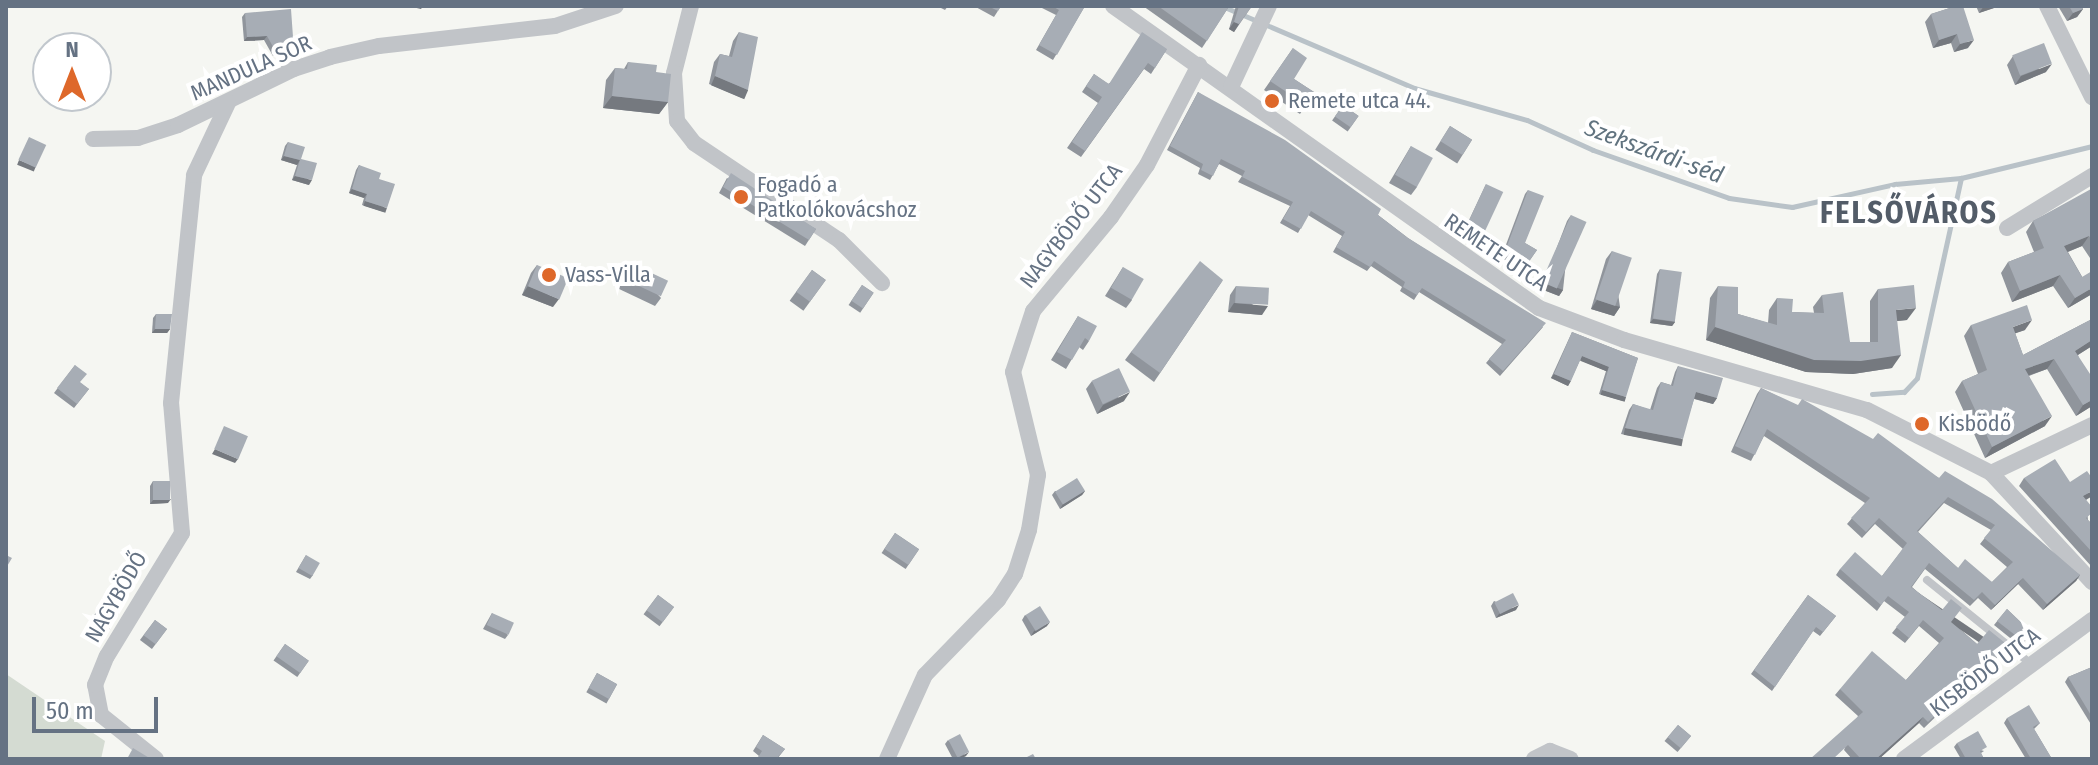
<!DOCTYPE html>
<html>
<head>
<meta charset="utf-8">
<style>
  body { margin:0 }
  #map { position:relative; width:2098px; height:765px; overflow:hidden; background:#f5f6f2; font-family:"Fira Sans Condensed",sans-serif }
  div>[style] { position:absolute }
  .green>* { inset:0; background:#d4dbd2 }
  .stream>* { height:5px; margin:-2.5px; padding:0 2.5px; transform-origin:2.5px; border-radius:2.5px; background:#b9c2c8 }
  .lane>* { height:8px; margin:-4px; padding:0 4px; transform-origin:4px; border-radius:4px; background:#c1c4c8 }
  .street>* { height:16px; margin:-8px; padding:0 8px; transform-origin:8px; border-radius:8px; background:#c1c4c8 }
  .wall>* { inset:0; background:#90959c; transform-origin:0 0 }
  .shaded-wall>* { inset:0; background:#75797f; transform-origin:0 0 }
  .building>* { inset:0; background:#a7adb5; transform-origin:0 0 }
  .dots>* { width:22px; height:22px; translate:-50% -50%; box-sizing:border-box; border:4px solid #fff; border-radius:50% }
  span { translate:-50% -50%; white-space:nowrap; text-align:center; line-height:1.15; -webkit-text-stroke:8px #fff; paint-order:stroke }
  .street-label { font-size:22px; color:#657283 }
  .poi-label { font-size:22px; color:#657283 }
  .left { translate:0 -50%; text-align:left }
  .water-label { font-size:24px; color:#61737f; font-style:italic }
  .district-label { font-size:30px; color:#535c68; font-weight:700; letter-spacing:2px }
  .frame { position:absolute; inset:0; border:8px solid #657283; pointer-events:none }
  .north { position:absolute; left:32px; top:32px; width:80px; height:80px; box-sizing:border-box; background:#fff; border:2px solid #c1c7cd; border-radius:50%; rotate:0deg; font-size:22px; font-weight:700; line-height:32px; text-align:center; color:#657283 }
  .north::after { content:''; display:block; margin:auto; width:28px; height:36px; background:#de682a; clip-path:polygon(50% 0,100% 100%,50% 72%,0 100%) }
  .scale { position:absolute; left:32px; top:697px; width:126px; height:36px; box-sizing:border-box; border:4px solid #657283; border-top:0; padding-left:10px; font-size:24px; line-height:28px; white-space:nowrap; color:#657283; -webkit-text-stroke:6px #fff; paint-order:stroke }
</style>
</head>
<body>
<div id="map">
  <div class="green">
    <i style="clip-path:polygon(6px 674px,105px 741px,101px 759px,6px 759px)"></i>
  </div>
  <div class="stream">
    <i style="left:1222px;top:6px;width:209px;rotate:23.1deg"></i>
    <i style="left:1414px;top:88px;width:117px;rotate:15.8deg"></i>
    <i style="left:1527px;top:120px;width:72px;rotate:24.4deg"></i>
    <i style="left:1593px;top:150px;width:144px;rotate:19.4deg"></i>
    <i style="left:1729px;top:198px;width:64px;rotate:8.1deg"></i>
    <i style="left:1792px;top:207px;width:106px;rotate:-12.6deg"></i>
    <i style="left:1895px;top:184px;width:66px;rotate:-5.2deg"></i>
    <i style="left:1961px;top:178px;width:135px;rotate:-13.7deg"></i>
    <i style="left:1872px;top:394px;width:32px;rotate:-4deg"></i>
    <i style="left:1904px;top:392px;width:19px;rotate:-47deg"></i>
    <i style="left:1917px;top:378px;width:205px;rotate:-77.6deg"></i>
  </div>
  <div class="lane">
    <i style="left:1927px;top:580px;width:134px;rotate:38.9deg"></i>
  </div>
  <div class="street">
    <i style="left:691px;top:6px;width:69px;rotate:104.2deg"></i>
    <i style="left:674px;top:73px;width:48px;rotate:86.4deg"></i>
    <i style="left:677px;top:121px;width:28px;rotate:52deg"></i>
    <i style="left:694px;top:143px;width:174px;rotate:33.8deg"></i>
    <i style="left:839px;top:240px;width:61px;rotate:45deg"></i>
    <i style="left:1113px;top:6px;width:522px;rotate:35.33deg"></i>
    <i style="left:1539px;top:308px;width:91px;rotate:20.6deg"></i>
    <i style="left:1624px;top:340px;width:253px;rotate:16.1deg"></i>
    <i style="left:1867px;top:410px;width:139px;rotate:26.9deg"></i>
    <i style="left:2047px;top:6px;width:102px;rotate:63.7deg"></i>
    <i style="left:1231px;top:87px;width:89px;rotate:-64.9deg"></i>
    <i style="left:93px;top:139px;width:45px;rotate:-1.3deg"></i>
    <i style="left:138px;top:138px;width:42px;rotate:-18deg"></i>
    <i style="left:178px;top:125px;width:129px;rotate:-25.8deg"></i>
    <i style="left:294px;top:69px;width:38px;rotate:-18deg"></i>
    <i style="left:330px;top:57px;width:50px;rotate:-12.7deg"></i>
    <i style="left:379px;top:46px;width:177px;rotate:-6.5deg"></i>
    <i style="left:555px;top:26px;width:64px;rotate:-18.2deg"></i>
    <i style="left:2007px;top:228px;width:100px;rotate:-31.5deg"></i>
    <i style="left:1991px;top:473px;width:149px;rotate:47.2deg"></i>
    <i style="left:1991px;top:473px;width:112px;rotate:-25.4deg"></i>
    <i style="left:156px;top:759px;width:70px;rotate:-141.3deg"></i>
    <i style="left:101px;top:715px;width:31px;rotate:-101deg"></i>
    <i style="left:95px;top:685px;width:31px;rotate:-68deg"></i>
    <i style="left:107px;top:656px;width:144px;rotate:-58.6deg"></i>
    <i style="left:182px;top:533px;width:130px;rotate:-94.8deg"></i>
    <i style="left:171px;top:403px;width:229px;rotate:-84.2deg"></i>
    <i style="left:194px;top:175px;width:80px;rotate:-64.7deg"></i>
    <i style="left:887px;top:759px;width:92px;rotate:-65.7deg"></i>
    <i style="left:925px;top:675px;width:105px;rotate:-45.8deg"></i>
    <i style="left:998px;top:600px;width:31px;rotate:-57deg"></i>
    <i style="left:1015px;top:574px;width:46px;rotate:-72.3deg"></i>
    <i style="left:1029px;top:530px;width:56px;rotate:-80.7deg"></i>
    <i style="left:1038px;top:475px;width:106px;rotate:-103.6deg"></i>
    <i style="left:1013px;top:372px;width:64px;rotate:-71.8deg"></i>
    <i style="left:1033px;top:311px;width:122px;rotate:-50.3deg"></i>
    <i style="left:1111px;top:217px;width:63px;rotate:-55.3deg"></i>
    <i style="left:1147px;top:165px;width:113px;rotate:-62.5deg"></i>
    <i style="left:1534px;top:759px;width:18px;rotate:-27deg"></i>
    <i style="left:1550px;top:751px;width:22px;rotate:21deg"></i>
    <i style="left:1904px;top:759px;width:234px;rotate:-36.5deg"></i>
  </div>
  <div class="wall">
    <i style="clip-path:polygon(937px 6px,948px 6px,945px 10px)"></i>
    <i style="clip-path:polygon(974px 6px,1001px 6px,994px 17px)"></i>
    <i style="clip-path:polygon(1038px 6px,1085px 6px,1053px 60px,1036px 50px,1056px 15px)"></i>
    <i style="clip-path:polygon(1143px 6px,1226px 6px,1228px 8px,1202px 48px)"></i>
    <i style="clip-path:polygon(1236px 6px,1252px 6px,1234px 32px,1229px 29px)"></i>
    <i style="clip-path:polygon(1956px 6px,1968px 48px,1954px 52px,1951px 43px,1933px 48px,1925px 22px,1931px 14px)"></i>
    <i style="clip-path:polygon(1976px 6px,2000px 6px,1979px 13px)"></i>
    <i style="clip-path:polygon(2058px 6px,2082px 6px,2083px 9px,2077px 17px,2067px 21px)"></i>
    <i style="clip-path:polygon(245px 13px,294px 51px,291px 56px,273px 56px,264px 40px,244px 41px,242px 17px)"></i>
    <i style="clip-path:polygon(739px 32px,748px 90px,742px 98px,709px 84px,714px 62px,720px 54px,729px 56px,733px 41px)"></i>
    <i style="clip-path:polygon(1293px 48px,1294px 79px,1314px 92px,1300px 114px,1264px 90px)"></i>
    <i style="clip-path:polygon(1167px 49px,1151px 74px,1144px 69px,1081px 157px,1067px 148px,1098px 103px,1082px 92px,1094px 74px,1108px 84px)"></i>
    <i style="clip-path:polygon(2013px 56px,2046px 72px,2015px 85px,2007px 65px)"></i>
    <i style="clip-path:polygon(628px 62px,656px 72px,668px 102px,659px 114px,603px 108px,606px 80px,615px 68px,624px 69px)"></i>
    <i style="clip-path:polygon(1198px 92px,1378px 215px,1408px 238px,1543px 327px,1500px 376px,1486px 363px,1502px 344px,1419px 292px,1414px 300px,1400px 291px,1402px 287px,1371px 266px,1367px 271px,1333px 252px,1342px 236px,1308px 215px,1298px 233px,1280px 223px,1290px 206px,1238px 182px,1242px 176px,1219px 164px,1210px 180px,1198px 174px,1200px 168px,1167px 150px)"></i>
    <i style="left:1343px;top:105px;width:19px;height:19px;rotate:35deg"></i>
    <i style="left:1450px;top:126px;width:26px;height:28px;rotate:32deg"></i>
    <i style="clip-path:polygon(288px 142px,301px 159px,309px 185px,292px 180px,297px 165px,281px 160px,285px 146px)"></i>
    <i style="clip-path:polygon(1411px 146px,1417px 187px,1411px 195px,1389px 183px)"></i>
    <i style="clip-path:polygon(359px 165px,379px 179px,384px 212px,362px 205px,364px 198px,349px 193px,356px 170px)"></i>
    <i style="clip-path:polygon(727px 178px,816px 229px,805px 246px,719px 193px)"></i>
    <i style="clip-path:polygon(1486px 184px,1483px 236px,1480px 240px,1463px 233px)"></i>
    <i style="clip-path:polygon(1528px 190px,1525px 243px,1537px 250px,1521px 273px,1501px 258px,1525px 194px)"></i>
    <i style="clip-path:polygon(2092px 190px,2092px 261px,2082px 246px,2068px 252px,2092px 294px,2068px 308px,2053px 286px,2012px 302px,2001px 273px,2008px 262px,2034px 252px,2026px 232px,2033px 221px)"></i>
    <i style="clip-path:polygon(1571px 215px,1563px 290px,1559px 296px,1541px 289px,1567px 221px)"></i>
    <i style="clip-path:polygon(1612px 251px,1620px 307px,1614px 316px,1591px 309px,1606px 259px)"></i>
    <i style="clip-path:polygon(630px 263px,661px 298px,655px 306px,617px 288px,624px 272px)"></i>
    <i style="clip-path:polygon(537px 265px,553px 307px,522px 295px,531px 273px)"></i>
    <i style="clip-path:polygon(1123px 267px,1132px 300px,1126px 308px,1105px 296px)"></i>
    <i style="clip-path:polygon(1660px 269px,1675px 322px,1672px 326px,1650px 323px,1657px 274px)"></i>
    <i style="left:812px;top:270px;width:17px;height:38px;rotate:36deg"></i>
    <i style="clip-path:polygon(1223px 280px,1154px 382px,1125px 360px,1131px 352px)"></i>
    <i style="left:862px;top:285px;width:14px;height:24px;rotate:34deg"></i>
    <i style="clip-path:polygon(1236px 286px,1262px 315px,1228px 312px,1230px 295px)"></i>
    <i style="clip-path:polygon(1718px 286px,1738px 314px,1768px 323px,1769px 310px,1777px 298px,1792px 312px,1814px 313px,1813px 307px,1822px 295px,1850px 342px,1870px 342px,1870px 301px,1878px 289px,1907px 320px,1897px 321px,1892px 368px,1853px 374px,1806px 372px,1706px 340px,1710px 298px)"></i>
    <i style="clip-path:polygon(156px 314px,170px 329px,167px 333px,152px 333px,153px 318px)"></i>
    <i style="clip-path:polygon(1078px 316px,1089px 341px,1083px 350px,1079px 347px,1066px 369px,1051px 360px)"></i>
    <i style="clip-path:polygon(2092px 319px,2092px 346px,2078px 355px,2092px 406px,2076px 416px,2047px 369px,2029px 376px,2045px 426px,1985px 458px,1955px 392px,1962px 381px,1978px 374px,1964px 336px,1971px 325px,2025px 330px,2015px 333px,2023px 355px)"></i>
    <i style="clip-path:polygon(1572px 332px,1638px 358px,1623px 401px,1599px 394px,1606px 371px,1580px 360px,1568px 386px,1551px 378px)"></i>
    <i style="clip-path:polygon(75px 365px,80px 383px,89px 389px,74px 408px,54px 393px)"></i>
    <i style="clip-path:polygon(1678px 366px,1717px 398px,1713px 404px,1694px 399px,1679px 445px,1621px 434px,1629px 410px,1633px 404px,1650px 410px,1657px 388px,1661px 382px,1671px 385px,1675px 372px)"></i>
    <i style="clip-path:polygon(1092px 381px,1124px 401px,1097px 414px,1086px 389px)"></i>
    <i style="clip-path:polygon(evenodd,1761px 388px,1939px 478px,2080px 575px,2076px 581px,2043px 610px,2018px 584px,1991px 610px,1978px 598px,1970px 606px,1925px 569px,1912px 587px,1977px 644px,2015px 651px,2006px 662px,1999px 656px,1924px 728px,1919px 723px,1879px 759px,1852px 759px,1844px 750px,1858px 716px,1835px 695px,1840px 689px,1906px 680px,1939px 643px,1919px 626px,1905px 643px,1892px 633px,1905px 617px,1884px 601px,1877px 611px,1836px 575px,1840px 569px,1882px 576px,1903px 549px,1875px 524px,1862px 538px,1847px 524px,1865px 503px,1764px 436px,1751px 461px,1731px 452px,1757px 394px,1761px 388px,1944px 503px,1991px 530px,1980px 544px,2007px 567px,1992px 582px,1958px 568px,1918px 532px,1944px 503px)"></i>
    <i style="clip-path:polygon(2024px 478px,2070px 482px,2092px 496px,2086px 500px,2088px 520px,2092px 524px,2092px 567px,2019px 486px)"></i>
    <i style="clip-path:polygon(153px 481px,168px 503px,150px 504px,150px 486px)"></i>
    <i style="clip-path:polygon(1055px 491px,1085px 491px,1082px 495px,1060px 509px,1052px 495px)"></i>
    <i style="left:895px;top:533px;width:29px;height:24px;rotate:34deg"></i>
    <i style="clip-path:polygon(306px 555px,313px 575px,310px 579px,296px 572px)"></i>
    <i style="left:658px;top:595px;width:20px;height:24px;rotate:37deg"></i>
    <i style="clip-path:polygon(1808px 595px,1836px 616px,1820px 636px,1813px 631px,1772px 691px,1751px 674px)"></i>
    <i style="clip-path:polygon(1494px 601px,1516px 610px,1496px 618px,1491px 606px)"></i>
    <i style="left:99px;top:608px;width:20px;height:22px;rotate:33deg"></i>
    <i style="clip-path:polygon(2007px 609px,2032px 633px,2020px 646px,1994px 625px)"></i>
    <i style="clip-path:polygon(492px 613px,508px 635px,505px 639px,483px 629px)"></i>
    <i style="clip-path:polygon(1025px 615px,1047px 626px,1031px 636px,1022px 620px)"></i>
    <i style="left:155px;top:620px;width:15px;height:25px;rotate:37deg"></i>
    <i style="left:285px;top:644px;width:29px;height:20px;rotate:35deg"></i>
    <i style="clip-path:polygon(2092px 667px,2092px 726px,2065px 682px,2068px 677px)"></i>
    <i style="left:597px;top:673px;width:23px;height:22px;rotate:29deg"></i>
    <i style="clip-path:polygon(2007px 718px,2040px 723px,2034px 729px,2052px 759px,2026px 759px,2004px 723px)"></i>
    <i style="left:1678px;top:725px;width:17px;height:21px;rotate:40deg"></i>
    <i style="clip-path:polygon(763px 735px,785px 749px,777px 759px,757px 759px,759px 756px,753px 751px)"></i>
    <i style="clip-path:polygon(948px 740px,966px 756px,959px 759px,953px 759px,945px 744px)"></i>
    <i style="clip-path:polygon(1957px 743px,1984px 751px,1981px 753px,1984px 759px,1961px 759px,1954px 747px)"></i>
  </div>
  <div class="shaded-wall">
    <i style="clip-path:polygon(408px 6px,423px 6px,421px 9px)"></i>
    <i style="clip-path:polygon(1984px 6px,2000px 6px,1979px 13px)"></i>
    <i style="clip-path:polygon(2083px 9px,2077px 17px,2067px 21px,2073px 13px)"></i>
    <i style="clip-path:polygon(1234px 22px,1239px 24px,1234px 32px,1229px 29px)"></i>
    <i style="clip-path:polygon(1957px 34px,1951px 43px,1933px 48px,1939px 40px)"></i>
    <i style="clip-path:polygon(267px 36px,264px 40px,244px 41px,247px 37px)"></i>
    <i style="clip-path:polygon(1974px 40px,1968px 48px,1954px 52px,1960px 44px)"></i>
    <i style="clip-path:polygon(294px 51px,291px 56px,273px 56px,276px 52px)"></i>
    <i style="clip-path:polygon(2052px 64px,2046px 72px,2015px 85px,2021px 76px)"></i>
    <i style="left:715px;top:76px;width:36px;height:10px;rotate:23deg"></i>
    <i style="clip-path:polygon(612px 96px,668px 102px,659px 114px,603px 108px)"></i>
    <i style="clip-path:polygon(284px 156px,300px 160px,297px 165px,281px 160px)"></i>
    <i style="left:19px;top:160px;width:18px;height:5px;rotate:22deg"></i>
    <i style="clip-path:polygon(295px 176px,312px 180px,309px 185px,292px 180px)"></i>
    <i style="clip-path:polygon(352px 189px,367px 194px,364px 198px,349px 193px)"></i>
    <i style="left:365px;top:201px;width:23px;height:5px;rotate:18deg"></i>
    <i style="clip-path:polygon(2089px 236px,2082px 246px,2057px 256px,2064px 246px)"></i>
    <i style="clip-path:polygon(2060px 275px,2053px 286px,2012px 302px,2020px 291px)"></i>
    <i style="clip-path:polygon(1545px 283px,1563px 290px,1559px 296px,1541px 289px)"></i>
    <i style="clip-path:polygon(528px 286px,559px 299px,553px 307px,522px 295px)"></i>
    <i style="clip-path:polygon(2092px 288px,2092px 294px,2068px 308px,2075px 298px)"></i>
    <i style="clip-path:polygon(1597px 300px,1620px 307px,1614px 316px,1591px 309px)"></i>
    <i style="clip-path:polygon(1234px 303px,1268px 306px,1262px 315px,1228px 312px)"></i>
    <i style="clip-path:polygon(1916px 308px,1907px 320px,1888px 322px,1896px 310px)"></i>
    <i style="clip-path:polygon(1653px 319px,1675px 322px,1672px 326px,1650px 323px)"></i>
    <i style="clip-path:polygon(2032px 320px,2025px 330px,2005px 337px,2013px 327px)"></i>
    <i style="clip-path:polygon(1715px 327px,1901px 355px,1892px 368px,1853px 374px,1806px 372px,1706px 340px)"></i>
    <i style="clip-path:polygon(155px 329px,170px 329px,167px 333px,152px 333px)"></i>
    <i style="clip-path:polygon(2092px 340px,2092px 346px,2068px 361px,2075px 351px)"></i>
    <i style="left:1582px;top:356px;width:29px;height:5px;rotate:22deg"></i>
    <i style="clip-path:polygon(2054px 359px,2047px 369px,2018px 379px,2025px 369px)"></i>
    <i style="clip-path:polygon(1554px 374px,1571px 381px,1568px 386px,1551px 378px)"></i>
    <i style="left:1602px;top:390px;width:25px;height:5px;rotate:16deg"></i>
    <i style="clip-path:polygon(1130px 392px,1124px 401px,1097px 414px,1103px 405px)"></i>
    <i style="clip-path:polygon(1696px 392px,1717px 398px,1713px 404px,1692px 398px)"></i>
    <i style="clip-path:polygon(2092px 400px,2092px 406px,2076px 416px,2083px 405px)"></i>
    <i style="clip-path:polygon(2052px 416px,2045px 426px,1985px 458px,1992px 447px)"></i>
    <i style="left:1625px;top:428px;width:59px;height:7px;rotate:11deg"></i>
    <i style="clip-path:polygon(215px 449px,238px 459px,235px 463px,212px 454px)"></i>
    <i style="clip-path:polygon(1085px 491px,1082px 495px,1060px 509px,1063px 504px)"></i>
    <i style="clip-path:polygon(2092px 491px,2092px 496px,2077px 505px,2083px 496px)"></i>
    <i style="clip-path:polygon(171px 499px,168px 503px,150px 504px,153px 500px)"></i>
    <i style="clip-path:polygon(2080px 575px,2076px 581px,2043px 610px,2047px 604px)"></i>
    <i style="clip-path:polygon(2023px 578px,2018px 584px,1991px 610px,1995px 605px)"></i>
    <i style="clip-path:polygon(1519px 605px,1516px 610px,1496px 618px,1499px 614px)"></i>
    <i style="clip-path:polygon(1050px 622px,1047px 626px,1031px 636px,1034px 631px)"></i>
    <i style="left:2003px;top:650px;width:7px;height:104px;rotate:124deg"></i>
    <i style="clip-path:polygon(1923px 717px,1919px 723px,1879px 759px,1876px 759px)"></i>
    <i style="clip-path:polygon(969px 752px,966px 756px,959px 759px,956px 759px)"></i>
  </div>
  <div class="building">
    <i style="clip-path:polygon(988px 6px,1001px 6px,998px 11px)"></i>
    <i style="clip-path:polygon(1052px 6px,1085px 6px,1057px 55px,1039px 45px,1059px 10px)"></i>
    <i style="clip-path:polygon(1158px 6px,1226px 6px,1228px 8px,1207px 41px)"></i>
    <i style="clip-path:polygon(1239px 6px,1252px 6px,1239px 24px,1234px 22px)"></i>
    <i style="clip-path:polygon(1956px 6px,1963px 6px,1974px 40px,1960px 44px,1957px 34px,1939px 40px,1931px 14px)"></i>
    <i style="clip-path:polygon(2069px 6px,2082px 6px,2083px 9px,2073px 13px)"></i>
    <i style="clip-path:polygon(291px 9px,294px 51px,276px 52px,267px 36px,247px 37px,245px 13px)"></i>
    <i style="clip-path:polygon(739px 32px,758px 37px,748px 90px,715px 76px,720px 54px,732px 57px)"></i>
    <i style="clip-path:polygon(1142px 32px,1167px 49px,1155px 68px,1148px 63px,1085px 151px,1072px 142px,1102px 97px,1086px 86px,1094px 74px,1109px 84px)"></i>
    <i style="left:2044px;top:43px;width:22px;height:34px;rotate:69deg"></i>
    <i style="clip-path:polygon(1293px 48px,1307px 58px,1294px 79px,1314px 92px,1306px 105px,1270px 81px)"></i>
    <i style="clip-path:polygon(628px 62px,657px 65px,656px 72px,671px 74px,668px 102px,612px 96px,615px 68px,627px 69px)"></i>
    <i style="clip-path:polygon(1198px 92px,1285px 140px,1381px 209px,1378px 215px,1408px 238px,1546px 323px,1503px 371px,1489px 359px,1506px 340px,1422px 288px,1417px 295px,1403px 287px,1405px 282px,1374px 261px,1370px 267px,1336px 247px,1345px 232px,1311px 211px,1301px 229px,1283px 219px,1293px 202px,1242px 177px,1245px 171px,1221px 159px,1213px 176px,1201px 170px,1203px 164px,1170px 146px)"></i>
    <i style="left:1343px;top:105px;width:19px;height:14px;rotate:35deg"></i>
    <i style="left:1450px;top:126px;width:26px;height:18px;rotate:32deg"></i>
    <i style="left:29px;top:137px;width:19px;height:25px;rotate:25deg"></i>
    <i style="clip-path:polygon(288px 142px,305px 147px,301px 159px,317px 163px,312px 180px,295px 176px,300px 160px,284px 156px)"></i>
    <i style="left:1411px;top:146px;width:25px;height:33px;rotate:29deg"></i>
    <i style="clip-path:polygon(359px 165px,381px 173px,379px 179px,395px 184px,387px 208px,365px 201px,367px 194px,352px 189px)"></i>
    <i style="clip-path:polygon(731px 173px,816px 229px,809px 240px,723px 187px)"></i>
    <i style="left:1486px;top:184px;width:19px;height:48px;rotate:25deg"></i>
    <i style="clip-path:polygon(2091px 189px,2092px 190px,2092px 240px,2089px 236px,2064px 246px,2082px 277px,2092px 271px,2092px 288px,2075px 298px,2060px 275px,2020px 291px,2008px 262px,2044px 248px,2033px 221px)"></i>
    <i style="clip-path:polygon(1528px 190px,1544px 196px,1525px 243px,1537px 250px,1524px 268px,1504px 254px)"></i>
    <i style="left:1571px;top:215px;width:17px;height:73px;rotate:24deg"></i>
    <i style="left:1612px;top:251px;width:21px;height:51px;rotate:19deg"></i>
    <i style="clip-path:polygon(1200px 261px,1223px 280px,1160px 373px,1131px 352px)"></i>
    <i style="left:630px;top:263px;width:42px;height:17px;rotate:25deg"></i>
    <i style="left:537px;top:265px;width:34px;height:23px;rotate:23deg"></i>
    <i style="left:1123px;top:267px;width:24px;height:24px;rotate:30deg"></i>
    <i style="left:1660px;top:269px;width:22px;height:50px;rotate:8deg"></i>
    <i style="left:812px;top:270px;width:17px;height:27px;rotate:36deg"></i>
    <i style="left:862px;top:285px;width:14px;height:19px;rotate:34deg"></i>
    <i style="clip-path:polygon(1914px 285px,1916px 308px,1896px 310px,1901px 355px,1861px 361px,1814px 360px,1715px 327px,1718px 286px,1738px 287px,1738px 314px,1777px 325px,1777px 298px,1793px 299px,1792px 312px,1824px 313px,1822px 295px,1843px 292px,1850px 342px,1878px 342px,1878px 289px)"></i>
    <i style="left:1236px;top:286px;width:33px;height:17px;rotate:3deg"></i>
    <i style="clip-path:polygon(2027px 305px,2032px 320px,2013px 327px,2023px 355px,2092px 319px,2092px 340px,2075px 351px,2092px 377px,2092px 400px,2083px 405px,2054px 359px,2025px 369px,2052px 416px,1992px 447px,1962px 381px,1987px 370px,1971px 325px)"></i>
    <i style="clip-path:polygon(156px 314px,172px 314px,170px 329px,155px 329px)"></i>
    <i style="clip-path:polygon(1078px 316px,1097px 326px,1089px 341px,1085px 338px,1072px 360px,1057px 352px)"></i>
    <i style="clip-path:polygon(1572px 332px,1638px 358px,1626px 397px,1602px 390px,1609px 367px,1582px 356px,1571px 381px,1554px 374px)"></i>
    <i style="clip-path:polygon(75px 365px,87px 374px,80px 382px,89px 389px,77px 404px,57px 388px)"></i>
    <i style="clip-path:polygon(1678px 366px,1723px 378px,1717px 398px,1696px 392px,1683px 439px,1625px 428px,1633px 404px,1653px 410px,1661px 382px,1673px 386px)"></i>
    <i style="left:1119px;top:368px;width:26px;height:30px;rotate:65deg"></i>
    <i style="clip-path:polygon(evenodd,1761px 388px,1798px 405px,1802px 399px,1873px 439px,1878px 433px,1939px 478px,1945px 471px,1992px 499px,2080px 575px,2047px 604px,2023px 578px,1995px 605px,1982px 592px,1974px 600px,1929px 563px,1911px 587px,1942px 610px,1951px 599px,1962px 608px,1951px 622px,1977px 644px,1989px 630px,2015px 651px,2010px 656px,2003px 650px,1928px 722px,1923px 717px,1876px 759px,1861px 759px,1848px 745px,1833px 759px,1810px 759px,1863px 712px,1840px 689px,1872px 651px,1906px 680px,1944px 638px,1923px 620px,1909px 638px,1896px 627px,1909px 612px,1888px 596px,1881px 605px,1840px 569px,1855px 552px,1882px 576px,1907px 543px,1879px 518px,1866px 532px,1851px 518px,1870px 498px,1767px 429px,1755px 455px,1735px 446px,1761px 388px,1948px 497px,1995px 525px,1984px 538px,2013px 562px,1992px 582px,1965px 559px,1958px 568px,1917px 531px,1948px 497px)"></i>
    <i style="left:224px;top:426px;width:26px;height:25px;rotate:23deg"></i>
    <i style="clip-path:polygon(2055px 459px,2070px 482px,2087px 471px,2092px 478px,2092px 491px,2083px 496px,2092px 507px,2092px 513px,2086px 518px,2092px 524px,2092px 552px,2024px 478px)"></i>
    <i style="left:1077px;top:478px;width:15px;height:26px;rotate:58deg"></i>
    <i style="left:153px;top:481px;width:17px;height:19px"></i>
    <i style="left:895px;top:533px;width:29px;height:19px;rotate:34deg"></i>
    <i style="clip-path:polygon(6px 555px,12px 558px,6px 568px)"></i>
    <i style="left:306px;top:555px;width:16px;height:15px;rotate:30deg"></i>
    <i style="left:1513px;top:593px;width:13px;height:21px;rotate:63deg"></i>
    <i style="left:658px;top:595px;width:20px;height:19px;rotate:37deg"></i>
    <i style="clip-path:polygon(1808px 595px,1836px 616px,1823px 632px,1816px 627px,1775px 687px,1754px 670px)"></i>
    <i style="left:1040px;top:606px;width:19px;height:17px;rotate:58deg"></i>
    <i style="left:99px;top:608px;width:20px;height:17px;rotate:33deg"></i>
    <i style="clip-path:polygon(2007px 609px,2032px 633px,2024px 642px,1997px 621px)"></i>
    <i style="left:492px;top:613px;width:24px;height:13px;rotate:24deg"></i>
    <i style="left:155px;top:620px;width:15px;height:19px;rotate:37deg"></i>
    <i style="left:285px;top:644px;width:29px;height:15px;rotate:35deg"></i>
    <i style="clip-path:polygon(2092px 667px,2092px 717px,2068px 677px)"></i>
    <i style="left:597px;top:673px;width:23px;height:17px;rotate:29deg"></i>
    <i style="clip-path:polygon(2029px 705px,2040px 723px,2033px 727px,2052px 759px,2031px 759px,2007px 718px)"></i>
    <i style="left:1678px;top:725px;width:17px;height:16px;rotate:40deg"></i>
    <i style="clip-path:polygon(1978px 731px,1987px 747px,1980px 751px,1984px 759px,1966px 759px,1957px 743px)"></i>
    <i style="left:960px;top:734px;width:20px;height:13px;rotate:63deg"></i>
    <i style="clip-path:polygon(763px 735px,785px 749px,776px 759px,757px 759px,762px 751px,756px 747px)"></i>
    <i style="clip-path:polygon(133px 748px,151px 759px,127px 759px)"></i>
    <i style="clip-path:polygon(1033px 754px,1036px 759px,1023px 759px)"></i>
  </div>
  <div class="dots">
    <i style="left:1272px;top:101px;background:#de682a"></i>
    <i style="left:741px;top:197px;background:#de682a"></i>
    <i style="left:549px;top:275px;background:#de682a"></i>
    <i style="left:1922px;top:424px;background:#de682a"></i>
  </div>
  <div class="street-label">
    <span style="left:251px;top:68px;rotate:-24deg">MANDULA SOR</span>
    <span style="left:1071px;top:226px;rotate:-52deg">NAGYBÖDŐ UTCA</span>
    <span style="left:1496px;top:252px;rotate:34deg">REMETE UTCA</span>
    <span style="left:116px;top:597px;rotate:-60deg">NAGYBÖDŐ</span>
    <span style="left:1985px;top:672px;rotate:-37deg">KISBÖDŐ UTCA</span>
  </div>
  <div class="poi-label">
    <span class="left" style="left:1288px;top:101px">Remete utca 44.</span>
    <span class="left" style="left:757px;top:197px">Fogadó a<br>Patkolókovácshoz</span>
    <span class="left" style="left:565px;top:275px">Vass-Villa</span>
    <span class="left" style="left:1938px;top:424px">Kisbödő</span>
  </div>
  <div class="water-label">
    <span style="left:1654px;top:152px;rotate:20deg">Szekszárdi-séd</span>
  </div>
  <div class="district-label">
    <span style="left:1909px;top:213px">FELSŐVÁROS</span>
  </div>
  <div class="frame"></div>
  <div class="north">N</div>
  <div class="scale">50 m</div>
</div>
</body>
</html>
